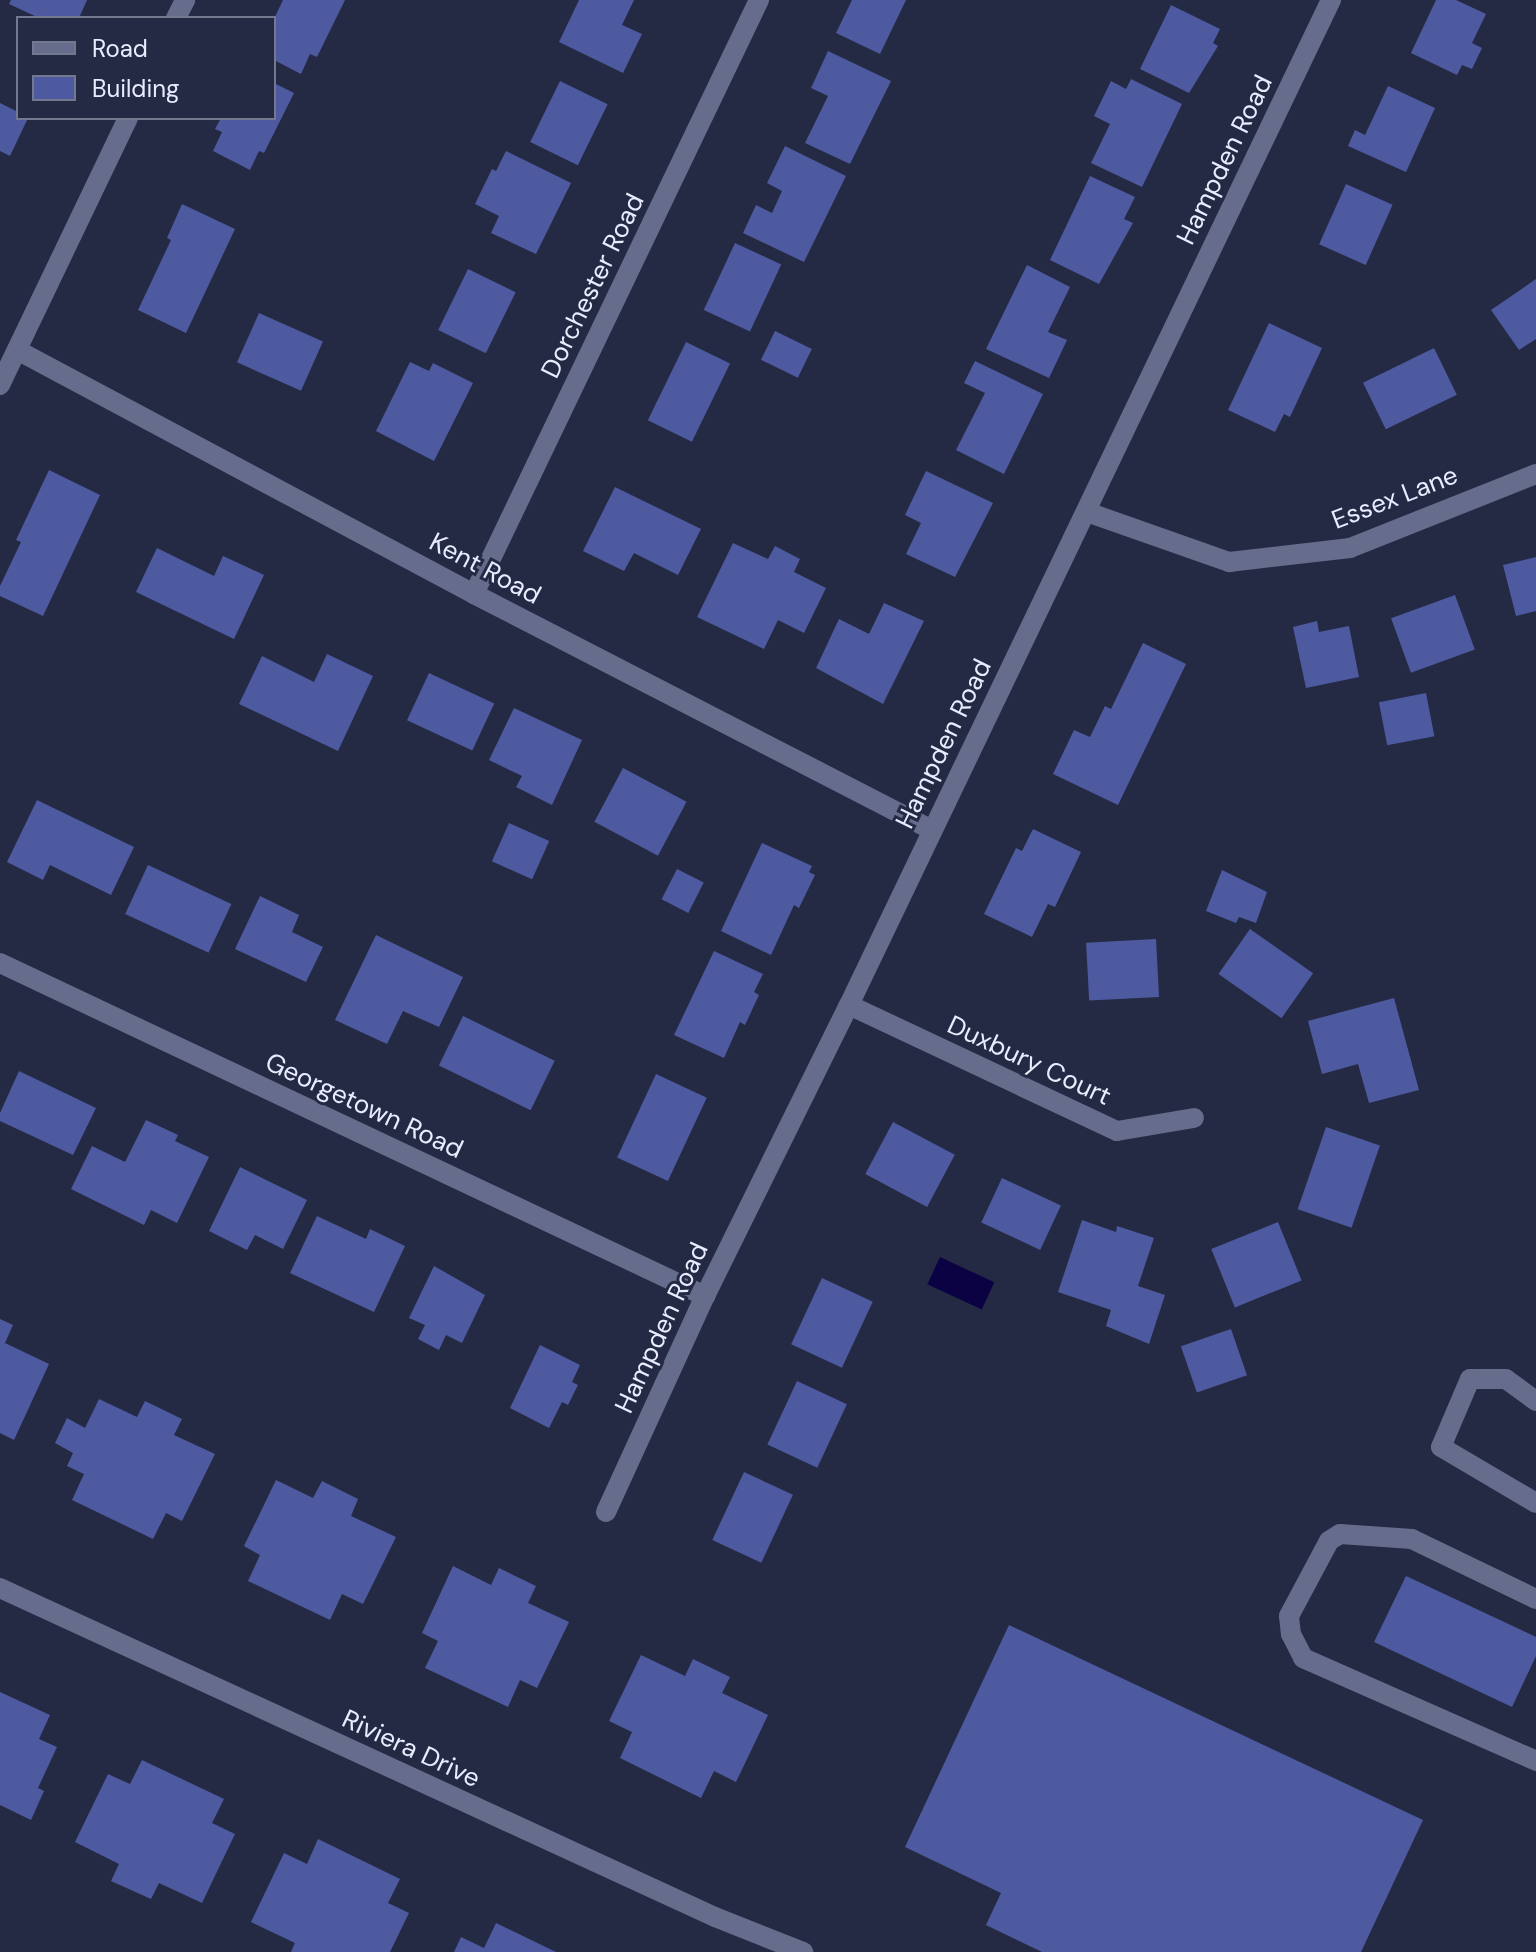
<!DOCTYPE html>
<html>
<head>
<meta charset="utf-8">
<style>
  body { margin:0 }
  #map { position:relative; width:1536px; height:1952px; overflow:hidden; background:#242a44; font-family:"DM Sans",sans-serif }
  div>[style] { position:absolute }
  .water>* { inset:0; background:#0a0242; transform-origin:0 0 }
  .building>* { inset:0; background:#4e5a9f; transform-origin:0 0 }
  .minor>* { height:20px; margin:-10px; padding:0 10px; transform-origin:10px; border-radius:10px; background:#656c8c }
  span { translate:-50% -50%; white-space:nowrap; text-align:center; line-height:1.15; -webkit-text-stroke:6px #242a44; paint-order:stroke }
  .street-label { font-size:26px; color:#e8ecfe }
  .legend { position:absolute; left:16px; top:16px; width:260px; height:104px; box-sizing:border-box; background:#242a44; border:2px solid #72788e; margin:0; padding:10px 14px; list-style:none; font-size:24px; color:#e8ecfe }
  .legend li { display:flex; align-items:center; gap:16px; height:40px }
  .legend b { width:40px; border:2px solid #72788e }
</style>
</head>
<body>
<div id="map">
  <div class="water">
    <i style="left:940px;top:1257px;width:60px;height:30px;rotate:25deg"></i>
  </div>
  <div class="building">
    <i style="clip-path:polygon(11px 0,87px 0,79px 18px,39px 18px,9px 4px)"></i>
    <i style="clip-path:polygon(283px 0,345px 0,317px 57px,310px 54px,301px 74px,274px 60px,274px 19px)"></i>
    <i style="clip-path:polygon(579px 0,634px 0,622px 25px,642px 34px,623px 73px,559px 42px)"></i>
    <i style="clip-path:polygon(852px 0,906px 0,880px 54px,836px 33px)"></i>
    <i style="clip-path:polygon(1436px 0,1456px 0,1486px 14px,1472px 43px,1482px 48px,1472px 69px,1462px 65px,1457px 75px,1411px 53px)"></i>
    <i style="clip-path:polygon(1171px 5px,1220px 29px,1213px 43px,1218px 46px,1189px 93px,1140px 69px)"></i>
    <i style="clip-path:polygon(828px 51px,891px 81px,850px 164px,805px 143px,828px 96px,811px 88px)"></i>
    <i style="clip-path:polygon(1131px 79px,1182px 104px,1142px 187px,1091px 163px,1110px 124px,1094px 116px,1111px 81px,1126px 89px)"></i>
    <i style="left:560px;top:81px;width:53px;height:68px;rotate:26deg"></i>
    <i style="clip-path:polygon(274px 83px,294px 93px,264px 153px,259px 151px,250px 170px,213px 151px,222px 132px,215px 129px,221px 118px,274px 118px)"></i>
    <i style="clip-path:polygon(1388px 86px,1435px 108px,1406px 172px,1348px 146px,1355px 130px,1365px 135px)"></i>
    <i style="clip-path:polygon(0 103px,18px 112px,18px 118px,28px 118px,10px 156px,0 151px)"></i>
    <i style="clip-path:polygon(785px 146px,846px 176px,804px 262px,743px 233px,756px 205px,772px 213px,782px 191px,767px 183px)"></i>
    <i style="clip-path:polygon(506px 151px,571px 183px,536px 254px,491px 233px,499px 216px,475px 204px,492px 169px,496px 171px)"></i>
    <i style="clip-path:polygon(1090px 176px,1135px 197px,1124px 219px,1133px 223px,1099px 284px,1050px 260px)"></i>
    <i style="left:1346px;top:184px;width:51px;height:66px;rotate:24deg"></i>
    <i style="clip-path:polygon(182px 204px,235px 229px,186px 333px,138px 310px,171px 240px,167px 238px)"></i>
    <i style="left:735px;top:243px;width:51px;height:74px;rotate:25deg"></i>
    <i style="clip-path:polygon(1027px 265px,1070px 287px,1048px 332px,1067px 340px,1049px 378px,986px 349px)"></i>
    <i style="left:468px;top:269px;width:53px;height:68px;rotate:26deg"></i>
    <i style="clip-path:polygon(1536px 279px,1536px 339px,1519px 350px,1491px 310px)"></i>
    <i style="left:259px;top:313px;width:70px;height:54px;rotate:24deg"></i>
    <i style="clip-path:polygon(1269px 323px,1322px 348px,1290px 417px,1284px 414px,1275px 432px,1228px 410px)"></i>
    <i style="left:775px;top:331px;width:41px;height:32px;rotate:26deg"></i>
    <i style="left:686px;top:342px;width:49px;height:87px;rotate:26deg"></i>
    <i style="left:1434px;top:348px;width:52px;height:79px;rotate:64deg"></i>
    <i style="clip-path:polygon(975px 361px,1043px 394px,1004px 474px,956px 450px,985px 393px,964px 383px)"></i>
    <i style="clip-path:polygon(410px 362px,429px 371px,433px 363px,473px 383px,434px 461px,376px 431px)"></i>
    <i style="clip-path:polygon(49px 470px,100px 495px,43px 616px,0 596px,0 586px,21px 542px,16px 540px)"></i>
    <i style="clip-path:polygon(926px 471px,993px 503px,955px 577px,906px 554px,921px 523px,905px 515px)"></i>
    <i style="clip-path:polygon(615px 487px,701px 529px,678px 575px,634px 553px,624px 571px,583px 551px)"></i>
    <i style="clip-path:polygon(733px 543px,768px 559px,775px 546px,800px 559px,794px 572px,826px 588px,804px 633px,778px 620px,764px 649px,697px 617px)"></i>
    <i style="clip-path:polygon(157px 548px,214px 576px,223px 556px,264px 575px,234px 639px,136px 592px)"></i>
    <i style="clip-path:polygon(1536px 557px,1536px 611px,1516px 616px,1503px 565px)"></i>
    <i style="left:1455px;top:595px;width:58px;height:68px;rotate:70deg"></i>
    <i style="clip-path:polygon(884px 603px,924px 621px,883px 704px,816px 668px,839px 619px,869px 634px)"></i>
    <i style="clip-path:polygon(1317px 621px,1319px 632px,1349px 626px,1359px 677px,1306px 688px,1293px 627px)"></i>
    <i style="clip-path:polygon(1143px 643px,1186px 664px,1118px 805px,1053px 774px,1074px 730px,1090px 737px,1105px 706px,1111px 709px)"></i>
    <i style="clip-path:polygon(327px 654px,373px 676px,338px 751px,239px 704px,262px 656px,314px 682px)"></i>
    <i style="left:429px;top:673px;width:72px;height:52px;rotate:25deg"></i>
    <i style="left:1426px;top:693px;width:44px;height:48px;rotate:79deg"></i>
    <i style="clip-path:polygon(514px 708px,582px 740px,552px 805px,516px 787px,522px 776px,489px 760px)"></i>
    <i style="left:623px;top:768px;width:72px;height:61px;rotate:28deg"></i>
    <i style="clip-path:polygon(37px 800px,134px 847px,111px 895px,50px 865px,43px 880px,7px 862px)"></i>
    <i style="left:509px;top:823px;width:44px;height:42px;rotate:24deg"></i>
    <i style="clip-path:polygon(1033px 829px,1081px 852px,1055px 907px,1048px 904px,1032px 937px,984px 914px,1016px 848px,1022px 851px)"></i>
    <i style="clip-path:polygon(762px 843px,812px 866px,809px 872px,815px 875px,799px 908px,794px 905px,771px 955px,721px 931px)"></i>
    <i style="left:148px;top:865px;width:92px;height:54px;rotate:25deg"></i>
    <i style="left:677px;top:869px;width:30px;height:34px;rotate:27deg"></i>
    <i style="clip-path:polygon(1222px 870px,1267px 892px,1256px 923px,1239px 917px,1236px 923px,1206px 911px)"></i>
    <i style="clip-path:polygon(260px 896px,299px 915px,292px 932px,323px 947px,306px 982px,235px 949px)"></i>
    <i style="left:1250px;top:929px;width:77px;height:55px;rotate:35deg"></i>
    <i style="clip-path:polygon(376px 935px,463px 977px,439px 1027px,403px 1011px,387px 1044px,335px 1020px)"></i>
    <i style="left:1156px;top:939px;width:58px;height:70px;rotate:87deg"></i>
    <i style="clip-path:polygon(714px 951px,763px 974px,754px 992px,759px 995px,745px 1025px,740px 1022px,724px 1058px,674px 1035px)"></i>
    <i style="clip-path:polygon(1394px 998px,1419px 1090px,1369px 1103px,1358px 1064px,1322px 1074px,1308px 1021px)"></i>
    <i style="left:463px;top:1016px;width:102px;height:55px;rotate:26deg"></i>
    <i style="clip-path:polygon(19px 1071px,96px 1108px,73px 1155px,0 1121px,0 1113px)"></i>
    <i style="left:656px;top:1074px;width:56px;height:92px;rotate:25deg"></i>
    <i style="clip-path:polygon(146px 1120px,178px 1135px,175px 1141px,209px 1157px,177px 1223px,151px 1210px,144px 1225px,71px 1189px,92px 1146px,125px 1162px)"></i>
    <i style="left:893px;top:1122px;width:70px;height:59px;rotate:28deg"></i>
    <i style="left:1326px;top:1127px;width:57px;height:87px;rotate:19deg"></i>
    <i style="clip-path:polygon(240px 1167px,307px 1200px,283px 1249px,255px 1235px,247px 1250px,209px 1231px)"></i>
    <i style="left:1002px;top:1178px;width:65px;height:49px;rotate:25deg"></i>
    <i style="clip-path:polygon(317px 1216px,366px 1239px,370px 1229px,405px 1246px,374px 1312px,290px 1273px)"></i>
    <i style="clip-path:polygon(1082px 1220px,1116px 1232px,1117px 1226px,1154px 1238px,1138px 1286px,1165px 1295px,1149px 1344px,1106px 1326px,1111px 1310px,1058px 1292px)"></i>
    <i style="left:1278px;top:1222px;width:63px;height:72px;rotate:68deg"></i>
    <i style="clip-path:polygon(434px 1266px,485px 1295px,462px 1343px,446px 1335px,439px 1350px,418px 1339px,425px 1325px,409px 1318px)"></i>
    <i style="left:822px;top:1278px;width:56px;height:73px;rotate:25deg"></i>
    <i style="clip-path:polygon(0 1319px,13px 1325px,5px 1343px,49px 1364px,14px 1440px,0 1433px)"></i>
    <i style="left:1231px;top:1329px;width:49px;height:53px;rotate:71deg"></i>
    <i style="clip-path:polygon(540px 1345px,580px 1365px,572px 1382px,578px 1385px,568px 1405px,562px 1402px,549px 1428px,510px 1408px)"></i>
    <i style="left:797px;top:1381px;width:55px;height:70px;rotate:25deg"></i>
    <i style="clip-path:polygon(99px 1399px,137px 1417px,145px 1401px,182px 1419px,174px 1435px,215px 1454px,182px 1521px,166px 1513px,153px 1539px,72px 1500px,84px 1474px,67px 1466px,73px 1453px,55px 1443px,67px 1418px,85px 1428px)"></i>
    <i style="left:744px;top:1472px;width:54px;height:75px;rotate:25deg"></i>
    <i style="clip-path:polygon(276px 1480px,313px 1498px,322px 1481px,358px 1499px,351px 1516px,396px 1537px,363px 1604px,342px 1594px,330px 1620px,248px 1581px,260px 1555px,244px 1546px)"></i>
    <i style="clip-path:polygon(453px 1566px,491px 1585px,499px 1568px,536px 1586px,528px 1603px,569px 1622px,537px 1688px,520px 1680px,508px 1707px,425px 1668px,438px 1641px,422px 1633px)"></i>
    <i style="clip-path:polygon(1406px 1576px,1536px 1637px,1536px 1656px,1512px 1707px,1374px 1642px)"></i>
    <i style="clip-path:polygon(1009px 1625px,1423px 1820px,1361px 1952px,1042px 1952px,986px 1925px,1001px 1893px,905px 1847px)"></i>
    <i style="clip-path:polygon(641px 1655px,685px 1676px,693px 1659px,730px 1677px,722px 1693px,768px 1715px,736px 1782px,714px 1771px,701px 1798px,620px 1758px,632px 1732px,609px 1721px)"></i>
    <i style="clip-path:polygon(0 1692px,50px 1715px,39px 1739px,57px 1747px,38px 1788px,44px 1791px,31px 1820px,0 1805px)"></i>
    <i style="clip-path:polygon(142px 1760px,224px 1799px,212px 1823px,235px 1834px,202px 1903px,159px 1883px,151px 1899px,111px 1881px,119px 1864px,75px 1842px,108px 1774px,130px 1784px)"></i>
    <i style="clip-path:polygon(318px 1839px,400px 1879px,388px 1903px,409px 1913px,390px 1952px,291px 1952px,295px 1943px,251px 1922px,284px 1853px,307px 1864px)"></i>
    <i style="clip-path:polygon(496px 1923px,556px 1952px,454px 1952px,461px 1937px,484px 1948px)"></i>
  </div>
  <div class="minor">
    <i style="left:176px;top:18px;width:20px;rotate:-63deg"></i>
    <i style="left:17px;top:350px;width:518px;rotate:28.1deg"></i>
    <i style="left:474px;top:594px;width:515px;rotate:27.26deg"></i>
    <i style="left:0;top:385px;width:296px;rotate:-64.4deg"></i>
    <i style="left:1087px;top:512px;width:151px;rotate:19.4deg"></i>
    <i style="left:1229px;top:562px;width:122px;rotate:-6.6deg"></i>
    <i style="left:1350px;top:548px;width:200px;rotate:-21.7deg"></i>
    <i style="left:474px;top:594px;width:659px;rotate:-64.37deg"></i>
    <i style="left:0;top:963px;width:780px;rotate:25.28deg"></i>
    <i style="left:849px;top:1005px;width:296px;rotate:25.2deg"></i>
    <i style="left:1117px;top:1131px;width:78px;rotate:-9.6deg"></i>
    <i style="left:1536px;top:1401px;width:37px;rotate:-144deg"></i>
    <i style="left:1506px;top:1379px;width:36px;rotate:180deg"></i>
    <i style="left:1470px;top:1379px;width:74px;rotate:113.1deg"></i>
    <i style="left:1441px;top:1447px;width:110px;rotate:30.5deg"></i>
    <i style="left:606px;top:1512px;width:238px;rotate:-65.4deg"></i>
    <i style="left:705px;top:1296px;width:325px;rotate:-63.7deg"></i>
    <i style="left:849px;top:1005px;width:1115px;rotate:-64.38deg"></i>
    <i style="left:0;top:1588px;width:787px;rotate:24.71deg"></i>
    <i style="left:715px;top:1917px;width:95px;rotate:21.7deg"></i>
    <i style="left:1536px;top:1599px;width:138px;rotate:-154.2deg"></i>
    <i style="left:1412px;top:1539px;width:72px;rotate:-176deg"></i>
    <i style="left:1340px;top:1534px;width:13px;rotate:148deg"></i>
    <i style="left:1329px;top:1541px;width:85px;rotate:118.1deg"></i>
    <i style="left:1289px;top:1616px;width:18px;rotate:84deg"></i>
    <i style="left:1291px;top:1634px;width:27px;rotate:63deg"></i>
    <i style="left:1303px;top:1658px;width:255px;rotate:23.8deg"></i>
  </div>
  <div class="street-label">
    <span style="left:1225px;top:160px;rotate:-64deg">Hampden Road</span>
    <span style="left:593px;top:286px;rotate:-64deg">Dorchester Road</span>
    <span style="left:1395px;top:498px;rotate:-21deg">Essex Lane</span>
    <span style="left:485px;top:569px;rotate:28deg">Kent Road</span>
    <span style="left:944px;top:744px;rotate:-64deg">Hampden Road</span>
    <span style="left:1029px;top:1061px;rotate:25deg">Duxbury Court</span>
    <span style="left:364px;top:1106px;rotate:25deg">Georgetown Road</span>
    <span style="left:662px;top:1328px;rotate:-65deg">Hampden Road</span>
    <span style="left:411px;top:1749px;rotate:25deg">Riviera Drive</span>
  </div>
  <ul class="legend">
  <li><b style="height:10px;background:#656c8c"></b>Road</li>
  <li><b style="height:22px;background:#4e5a9f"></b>Building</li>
  </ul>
</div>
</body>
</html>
